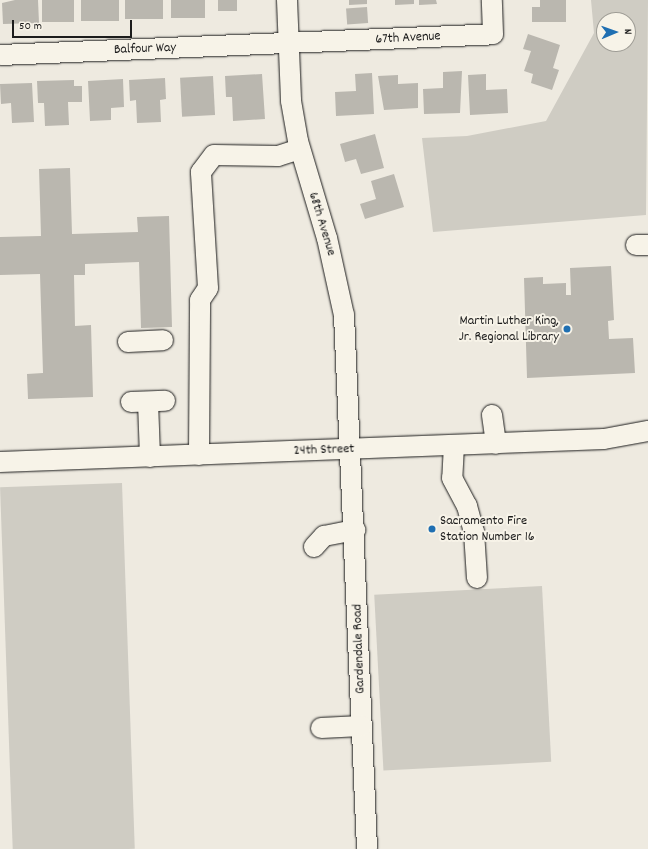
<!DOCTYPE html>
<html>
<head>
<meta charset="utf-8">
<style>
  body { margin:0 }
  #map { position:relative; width:648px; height:849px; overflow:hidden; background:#eeeae0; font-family:Dekko,sans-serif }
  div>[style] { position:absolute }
  .green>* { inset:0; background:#cfccc3; transform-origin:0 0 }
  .building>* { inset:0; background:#bab7af; transform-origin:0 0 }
  .roads { filter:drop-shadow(0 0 1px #1c1c1c) drop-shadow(0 0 1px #1c1c1c) }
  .minor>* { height:20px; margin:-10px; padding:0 10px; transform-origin:10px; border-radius:10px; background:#f7f3e8 }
  .dots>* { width:11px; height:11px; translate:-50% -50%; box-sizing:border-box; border:2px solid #f7f3e8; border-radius:50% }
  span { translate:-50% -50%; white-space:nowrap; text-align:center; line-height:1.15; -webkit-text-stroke:4px #f7f3e8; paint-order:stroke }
  .street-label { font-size:14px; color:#1c1c1c }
  .poi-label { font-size:14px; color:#1c1c1c }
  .right { translate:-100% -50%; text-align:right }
  .left { translate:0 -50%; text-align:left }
  .north { position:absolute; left:596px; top:12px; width:40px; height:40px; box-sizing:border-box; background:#f7f3e8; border:1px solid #9f9d96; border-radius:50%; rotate:88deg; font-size:11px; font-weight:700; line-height:16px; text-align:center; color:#1c1c1c }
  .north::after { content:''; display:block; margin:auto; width:14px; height:18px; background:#1f6fb2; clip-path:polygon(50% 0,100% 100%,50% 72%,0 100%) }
  .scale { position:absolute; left:12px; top:20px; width:120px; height:18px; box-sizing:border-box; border:2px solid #1c1c1c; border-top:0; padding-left:5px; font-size:12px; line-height:14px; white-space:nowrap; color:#1c1c1c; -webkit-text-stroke:3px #f7f3e8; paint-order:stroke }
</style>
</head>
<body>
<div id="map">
  <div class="green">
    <i style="clip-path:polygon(evenodd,591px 0,648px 0,646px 215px,433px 232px,422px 138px,467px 136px,546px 121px,594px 33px,591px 0,604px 20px,628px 20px,628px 44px,604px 44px,604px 20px)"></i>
    <i style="left:122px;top:483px;width:366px;height:122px;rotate:88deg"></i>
    <i style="left:542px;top:586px;width:176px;height:168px;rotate:87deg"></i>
  </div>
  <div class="building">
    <i style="clip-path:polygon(15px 0,38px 0,39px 23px,3px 24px,2px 3px)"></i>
    <i style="left:42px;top:0;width:32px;height:22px"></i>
    <i style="left:81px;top:0;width:38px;height:21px"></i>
    <i style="left:125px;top:0;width:38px;height:19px"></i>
    <i style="left:171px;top:0;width:34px;height:18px"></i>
    <i style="left:218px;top:0;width:19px;height:11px"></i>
    <i style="clip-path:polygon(349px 0,367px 0,367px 4px,349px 5px)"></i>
    <i style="clip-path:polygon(395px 0,414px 0,414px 4px,395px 5px)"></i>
    <i style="clip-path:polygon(419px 0,436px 0,437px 4px,419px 5px)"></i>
    <i style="clip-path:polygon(540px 0,566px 0,566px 22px,532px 22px,532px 7px,540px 7px)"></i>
    <i style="left:367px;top:7px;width:16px;height:21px;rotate:86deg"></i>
    <i style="clip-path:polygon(528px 34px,560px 45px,553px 68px,559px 70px,552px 90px,531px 83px,533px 74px,524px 71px,531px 51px,523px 49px)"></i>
    <i style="clip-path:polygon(462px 71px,460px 113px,424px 114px,423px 89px,443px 88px,443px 72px)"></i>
    <i style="clip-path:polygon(372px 73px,374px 114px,336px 116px,335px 92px,356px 91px,355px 74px)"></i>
    <i style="clip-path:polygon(262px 74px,265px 119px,233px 121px,232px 97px,226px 97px,225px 76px)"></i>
    <i style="clip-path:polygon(486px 74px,486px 90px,507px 89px,508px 113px,470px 115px,468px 75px)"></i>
    <i style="clip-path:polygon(398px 75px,398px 84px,418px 83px,418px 108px,384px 110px,378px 76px)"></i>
    <i style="left:213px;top:76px;width:39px;height:33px;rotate:87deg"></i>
    <i style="clip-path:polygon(165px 78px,166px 99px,160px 100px,161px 122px,137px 123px,136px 100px,130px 101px,129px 80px)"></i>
    <i style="clip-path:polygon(123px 79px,124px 107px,111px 108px,111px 120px,90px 121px,88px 81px)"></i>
    <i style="clip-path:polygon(74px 80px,74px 86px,82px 86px,82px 102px,68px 102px,69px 125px,45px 126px,44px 103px,38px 103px,37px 81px)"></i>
    <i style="clip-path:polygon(32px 83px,34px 122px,12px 123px,11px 103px,1px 104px,0 84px)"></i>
    <i style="clip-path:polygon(375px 134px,384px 168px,361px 174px,356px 159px,345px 162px,340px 144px)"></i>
    <i style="clip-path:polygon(70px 168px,72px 234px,138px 232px,137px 217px,169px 216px,172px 327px,141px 328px,139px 262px,85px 264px,85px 275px,74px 275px,75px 326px,91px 325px,93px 397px,28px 399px,27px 374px,43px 373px,40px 274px,0 275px,0 237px,41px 236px,39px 169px)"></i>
    <i style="clip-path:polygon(394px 174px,404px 207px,365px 219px,360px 204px,376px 199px,371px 181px)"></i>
    <i style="clip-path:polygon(611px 266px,614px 320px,608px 321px,609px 339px,633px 338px,635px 373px,527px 378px,524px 278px,543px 277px,543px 284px,566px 283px,566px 295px,571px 295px,570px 268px)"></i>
  </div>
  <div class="roads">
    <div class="minor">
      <i style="left:287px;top:0;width:101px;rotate:87.7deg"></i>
      <i style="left:291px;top:101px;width:41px;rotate:80.1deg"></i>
      <i style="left:298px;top:141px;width:101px;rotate:73.4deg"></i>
      <i style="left:327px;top:238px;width:79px;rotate:77.6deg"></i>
      <i style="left:344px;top:315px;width:534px;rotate:87.53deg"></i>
      <i style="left:0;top:55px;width:493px;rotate:-2.4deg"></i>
      <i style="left:493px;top:34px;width:34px;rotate:-92deg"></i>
      <i style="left:636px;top:245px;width:12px"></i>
      <i style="left:128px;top:342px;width:35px;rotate:-3deg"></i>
      <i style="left:131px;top:402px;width:34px;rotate:-2deg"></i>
      <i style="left:148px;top:402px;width:55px;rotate:87.9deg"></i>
      <i style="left:492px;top:415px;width:29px;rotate:82deg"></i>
      <i style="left:454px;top:445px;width:33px;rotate:93deg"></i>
      <i style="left:452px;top:478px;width:32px;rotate:62deg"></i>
      <i style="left:467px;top:506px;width:27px;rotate:75deg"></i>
      <i style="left:474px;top:532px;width:46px;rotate:86.3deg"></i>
      <i style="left:199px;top:455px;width:155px;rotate:-89.6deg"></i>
      <i style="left:200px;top:300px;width:14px;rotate:-56deg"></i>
      <i style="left:208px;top:288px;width:116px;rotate:-93.5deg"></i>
      <i style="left:201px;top:172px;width:21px;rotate:-53deg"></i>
      <i style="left:214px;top:155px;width:64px;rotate:0.9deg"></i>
      <i style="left:278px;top:156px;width:22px;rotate:-18deg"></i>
      <i style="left:0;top:462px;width:604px;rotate:-2.18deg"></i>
      <i style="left:604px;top:439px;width:45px;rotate:-10.3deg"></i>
      <i style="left:314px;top:547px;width:15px;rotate:-48deg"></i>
      <i style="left:324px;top:536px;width:32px;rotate:-11deg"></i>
      <i style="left:321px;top:728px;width:40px;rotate:-2.9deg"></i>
    </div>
  </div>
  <div class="dots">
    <i style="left:567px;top:329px;background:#1f6fb2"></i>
    <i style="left:432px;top:529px;background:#1f6fb2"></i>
  </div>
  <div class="street-label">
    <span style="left:408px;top:38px;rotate:-3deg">67th Avenue</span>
    <span style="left:145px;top:49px;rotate:-2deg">Balfour Way</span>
    <span style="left:322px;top:224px;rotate:73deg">68th Avenue</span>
    <span style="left:324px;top:450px;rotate:-2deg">24th Street</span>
    <span style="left:359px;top:649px;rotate:-92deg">Gardendale Road</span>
  </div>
  <div class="poi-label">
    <span class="right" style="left:559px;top:329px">Martin Luther King,<br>Jr. Regional Library</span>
    <span class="left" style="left:440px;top:529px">Sacramento Fire<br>Station Number 16</span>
  </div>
  <div class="north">N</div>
  <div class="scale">50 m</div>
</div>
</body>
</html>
